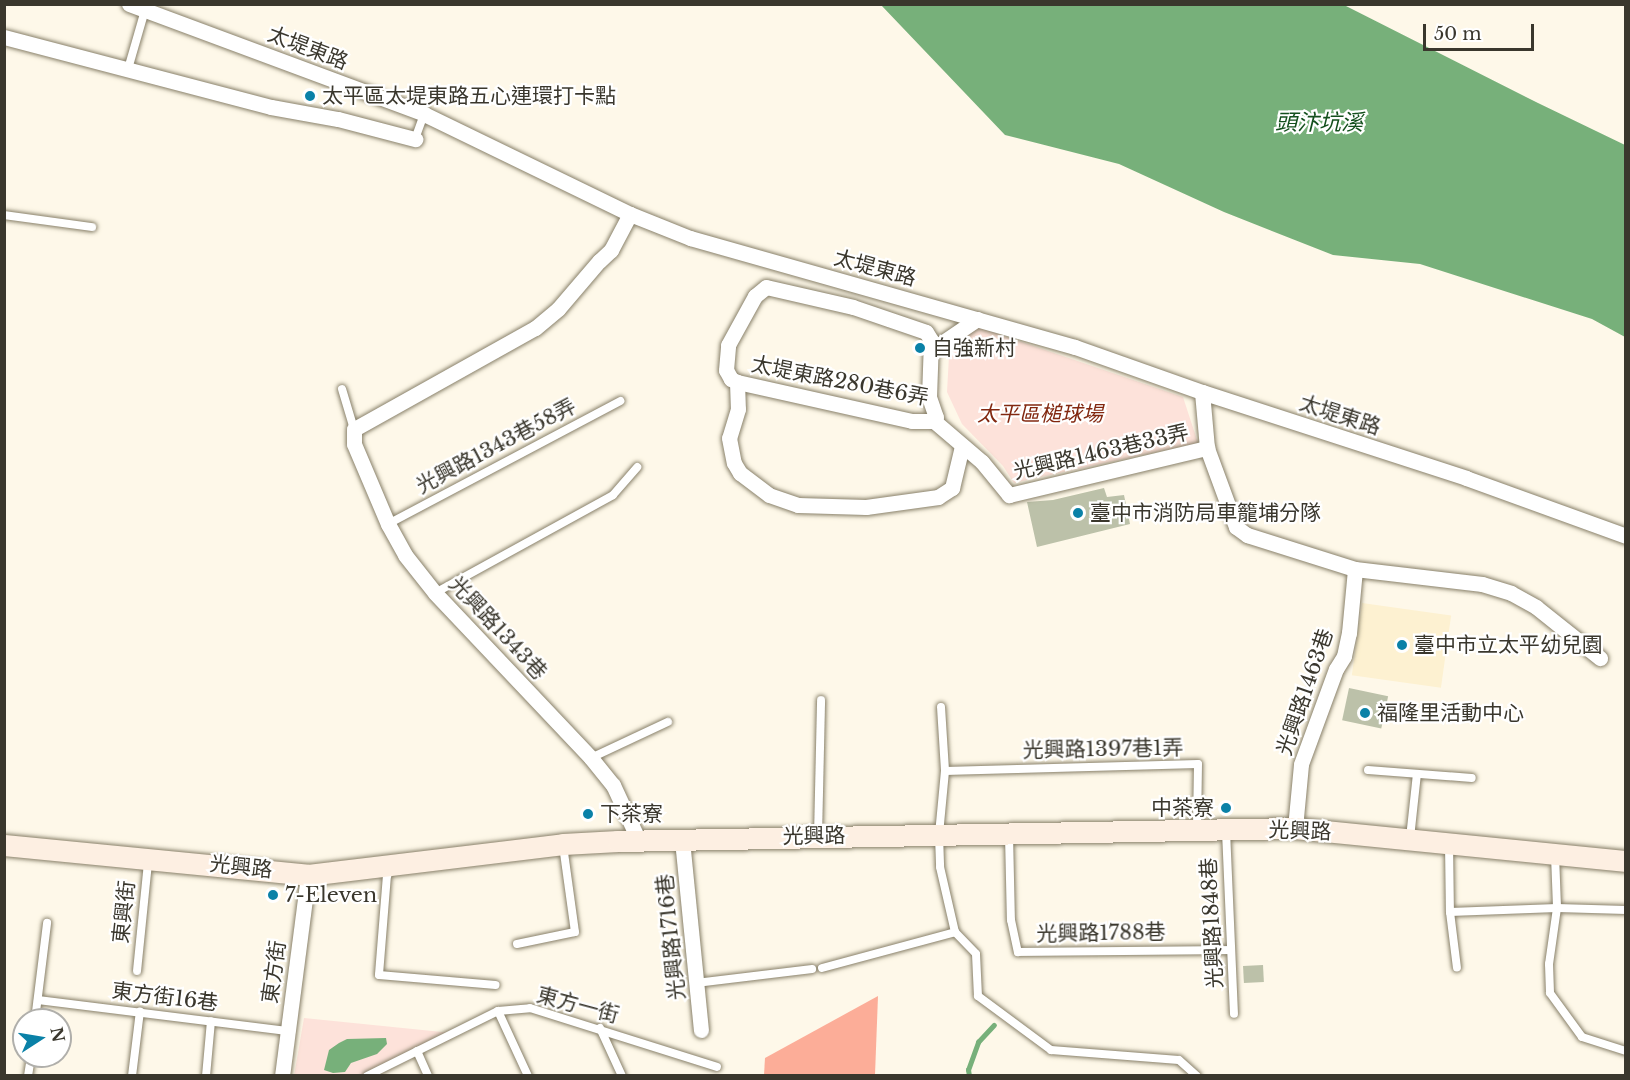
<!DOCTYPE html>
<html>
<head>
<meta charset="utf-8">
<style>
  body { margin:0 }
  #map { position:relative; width:1630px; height:1080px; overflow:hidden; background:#fef8e9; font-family:"Libre Baskerville","Noto Sans TC",serif }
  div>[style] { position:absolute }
  .built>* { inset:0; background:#fdf1d1; transform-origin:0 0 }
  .green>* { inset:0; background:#fde2da }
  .forest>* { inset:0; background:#fcad98 }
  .water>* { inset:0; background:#77b07a }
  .stream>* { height:4.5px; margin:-2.25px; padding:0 2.25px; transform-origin:2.25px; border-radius:2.25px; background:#77b07a }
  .building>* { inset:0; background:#bcc1a9; transform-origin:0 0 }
  .roads { filter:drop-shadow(0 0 2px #888069) drop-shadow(0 0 2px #888069) }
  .lane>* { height:8px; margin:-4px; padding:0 4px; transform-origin:4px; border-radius:4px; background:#fff }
  .street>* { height:15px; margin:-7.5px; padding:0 7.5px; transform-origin:7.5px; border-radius:7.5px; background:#fff }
  .secondary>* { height:21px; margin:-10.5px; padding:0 10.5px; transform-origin:10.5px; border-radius:10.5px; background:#fdefe2 }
  .dots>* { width:16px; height:16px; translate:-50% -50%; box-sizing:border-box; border:3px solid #fff; border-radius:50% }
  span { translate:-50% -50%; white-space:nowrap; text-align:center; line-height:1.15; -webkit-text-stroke:4.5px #fff; paint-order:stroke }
  .street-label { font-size:21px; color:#3a372d }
  .poi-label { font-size:21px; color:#3a372d }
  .left { translate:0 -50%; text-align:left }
  .right { translate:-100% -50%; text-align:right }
  .park-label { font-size:21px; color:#822810; font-style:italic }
  .water-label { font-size:22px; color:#14501d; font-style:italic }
  .frame { position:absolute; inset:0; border:6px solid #3a372d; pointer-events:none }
  .north { position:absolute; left:12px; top:1008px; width:60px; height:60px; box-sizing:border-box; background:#fff; border:2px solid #b0afab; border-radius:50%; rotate:78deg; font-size:16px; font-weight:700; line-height:24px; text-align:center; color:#3a372d }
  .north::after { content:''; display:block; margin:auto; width:21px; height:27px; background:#0a81a7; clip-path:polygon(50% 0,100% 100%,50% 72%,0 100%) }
  .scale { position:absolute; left:1423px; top:24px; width:111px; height:27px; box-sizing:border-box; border:3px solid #3a372d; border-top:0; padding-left:8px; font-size:18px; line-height:21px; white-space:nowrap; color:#3a372d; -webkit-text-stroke:4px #fff; paint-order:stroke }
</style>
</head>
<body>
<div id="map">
  <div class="built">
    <i style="left:1362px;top:603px;width:90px;height:73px;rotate:8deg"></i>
  </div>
  <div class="green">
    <i style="clip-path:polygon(978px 327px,1183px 397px,1198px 443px,1014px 483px,1003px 466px,962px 424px,947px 392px,949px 356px,962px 331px)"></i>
    <i style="clip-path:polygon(304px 1018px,452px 1033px,452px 1039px,366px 1075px,294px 1076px)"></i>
  </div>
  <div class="forest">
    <i style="clip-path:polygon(878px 996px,875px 1075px,764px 1075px,765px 1058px)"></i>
  </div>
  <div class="water">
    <i style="clip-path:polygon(881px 5px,1344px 5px,1538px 103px,1625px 145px,1625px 337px,1592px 319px,1420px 264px,1333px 255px,1224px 212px,1119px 164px,1005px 135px)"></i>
    <i style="clip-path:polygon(386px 1038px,387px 1044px,377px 1054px,351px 1063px,345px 1072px,333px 1073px,324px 1070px,329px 1050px,339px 1043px,347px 1039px)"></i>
  </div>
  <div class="stream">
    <i style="left:969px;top:1076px;width:6px;rotate:-99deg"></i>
    <i style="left:968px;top:1070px;width:30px;rotate:-70deg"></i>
    <i style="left:978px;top:1042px;width:23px;rotate:-47deg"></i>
  </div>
  <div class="building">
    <i style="clip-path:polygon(1104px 488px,1107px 497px,1124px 495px,1130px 524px,1037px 547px,1027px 502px,1053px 500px)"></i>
    <i style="left:1349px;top:688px;width:40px;height:33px;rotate:12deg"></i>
    <i style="left:1263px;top:965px;width:17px;height:20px;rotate:87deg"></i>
  </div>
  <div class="roads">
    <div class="lane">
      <i style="left:128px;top:69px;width:61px;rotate:-73.9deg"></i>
      <i style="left:415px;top:139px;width:27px;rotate:-70deg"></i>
      <i style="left:4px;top:215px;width:89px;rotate:7.8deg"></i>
      <i style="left:342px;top:389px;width:42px;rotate:73.3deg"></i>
      <i style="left:388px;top:524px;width:263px;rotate:-27.9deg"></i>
      <i style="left:435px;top:593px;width:203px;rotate:-28.8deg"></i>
      <i style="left:613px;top:495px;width:37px;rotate:-49deg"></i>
      <i style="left:941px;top:707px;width:64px;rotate:86.4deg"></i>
      <i style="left:945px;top:771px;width:64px;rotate:95.4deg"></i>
      <i style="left:939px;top:835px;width:32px;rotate:88deg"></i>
      <i style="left:940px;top:867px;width:67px;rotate:77deg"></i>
      <i style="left:955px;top:932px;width:30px;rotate:46deg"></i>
      <i style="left:976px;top:954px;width:42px;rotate:87.3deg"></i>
      <i style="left:978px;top:996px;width:91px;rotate:36.5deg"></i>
      <i style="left:1051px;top:1050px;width:128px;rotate:4.5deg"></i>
      <i style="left:1179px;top:1060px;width:24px;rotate:42deg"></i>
      <i style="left:591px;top:758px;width:85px;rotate:-25.1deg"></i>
      <i style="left:1368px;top:770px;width:104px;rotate:4.4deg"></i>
      <i style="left:945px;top:771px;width:253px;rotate:-1.6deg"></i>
      <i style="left:1198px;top:764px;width:63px;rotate:90.9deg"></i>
      <i style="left:1226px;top:831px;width:183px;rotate:87.5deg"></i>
      <i style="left:1009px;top:835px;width:85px;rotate:88.7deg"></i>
      <i style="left:1011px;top:920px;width:33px;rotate:78deg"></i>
      <i style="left:1018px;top:952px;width:213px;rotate:-0.5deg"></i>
      <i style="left:818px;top:836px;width:136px;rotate:-88.7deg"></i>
      <i style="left:1410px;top:838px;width:64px;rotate:-83.8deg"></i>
      <i style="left:1449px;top:844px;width:68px;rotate:89.2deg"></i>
      <i style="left:1450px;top:912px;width:56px;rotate:82.9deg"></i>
      <i style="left:1555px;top:855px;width:53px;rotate:87.8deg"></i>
      <i style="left:1557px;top:908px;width:57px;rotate:98.1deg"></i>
      <i style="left:1549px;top:964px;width:29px;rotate:88deg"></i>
      <i style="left:1550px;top:993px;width:54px;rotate:54deg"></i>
      <i style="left:1582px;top:1037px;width:46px;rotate:17.7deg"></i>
      <i style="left:384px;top:867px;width:9px;rotate:69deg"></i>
      <i style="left:387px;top:875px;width:100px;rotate:94.6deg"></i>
      <i style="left:379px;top:975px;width:117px;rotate:4.9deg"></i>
      <i style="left:1450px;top:912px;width:107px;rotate:-2.1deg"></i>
      <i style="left:1557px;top:908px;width:69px;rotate:1.7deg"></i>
      <i style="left:517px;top:944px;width:59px;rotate:-11.7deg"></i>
      <i style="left:575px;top:932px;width:87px;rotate:-97.9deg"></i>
      <i style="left:822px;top:968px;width:138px;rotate:-15.1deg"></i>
      <i style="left:137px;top:971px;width:110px;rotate:-84.2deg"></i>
      <i style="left:696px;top:983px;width:117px;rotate:-6.9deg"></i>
      <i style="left:38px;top:1000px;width:251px;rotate:7.1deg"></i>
      <i style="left:498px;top:1011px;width:72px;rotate:65.2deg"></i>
      <i style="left:35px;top:1020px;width:98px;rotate:-82.9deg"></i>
      <i style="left:600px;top:1028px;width:53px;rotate:65.4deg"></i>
      <i style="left:417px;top:1051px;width:27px;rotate:66deg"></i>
      <i style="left:28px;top:1076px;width:20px;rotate:-81deg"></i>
      <i style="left:132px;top:1076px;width:65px;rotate:-83deg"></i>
      <i style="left:206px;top:1076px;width:55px;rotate:-84.8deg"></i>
      <i style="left:367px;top:1076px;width:146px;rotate:-26.4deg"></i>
      <i style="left:498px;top:1011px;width:32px;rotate:-5deg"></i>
      <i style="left:530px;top:1008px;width:196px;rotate:17.5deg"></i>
    </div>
    <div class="street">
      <i style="left:129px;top:4px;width:315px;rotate:20.4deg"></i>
      <i style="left:424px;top:114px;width:229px;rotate:25.9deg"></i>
      <i style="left:630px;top:214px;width:65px;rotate:21.8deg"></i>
      <i style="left:690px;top:238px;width:400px;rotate:15.8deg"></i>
      <i style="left:1075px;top:347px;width:135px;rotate:19.5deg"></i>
      <i style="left:1202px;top:392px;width:278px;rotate:18deg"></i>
      <i style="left:1466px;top:478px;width:170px;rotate:19.9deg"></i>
      <i style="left:4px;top:37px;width:276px;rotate:14.7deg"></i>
      <i style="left:271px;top:107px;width:68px;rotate:10.2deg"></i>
      <i style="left:338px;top:119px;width:80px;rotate:14.6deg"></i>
      <i style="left:630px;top:214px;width:41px;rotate:117.8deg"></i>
      <i style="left:611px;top:250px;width:16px;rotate:137deg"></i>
      <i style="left:599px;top:261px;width:63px;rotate:130.5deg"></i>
      <i style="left:558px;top:309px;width:30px;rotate:140deg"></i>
      <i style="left:535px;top:328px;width:207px;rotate:150.8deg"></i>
      <i style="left:354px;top:429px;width:15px;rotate:90deg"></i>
      <i style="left:354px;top:444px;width:87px;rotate:67deg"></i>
      <i style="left:388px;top:524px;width:35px;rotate:61deg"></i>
      <i style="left:405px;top:555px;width:48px;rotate:51.7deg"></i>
      <i style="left:435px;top:593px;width:227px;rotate:46.6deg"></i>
      <i style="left:591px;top:758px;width:35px;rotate:51deg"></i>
      <i style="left:613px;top:785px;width:62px;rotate:65.1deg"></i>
      <i style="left:930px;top:351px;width:57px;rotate:-34.2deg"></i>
      <i style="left:737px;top:382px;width:27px;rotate:88deg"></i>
      <i style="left:738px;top:409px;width:30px;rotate:107deg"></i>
      <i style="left:729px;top:438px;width:25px;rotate:79deg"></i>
      <i style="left:734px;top:463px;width:12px;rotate:59deg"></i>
      <i style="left:740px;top:473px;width:36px;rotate:37deg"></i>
      <i style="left:769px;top:495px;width:31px;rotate:19deg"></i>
      <i style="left:798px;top:505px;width:68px;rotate:1.7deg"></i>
      <i style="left:866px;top:507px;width:73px;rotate:-7.9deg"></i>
      <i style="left:938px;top:497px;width:17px;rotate:-33deg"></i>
      <i style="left:952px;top:488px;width:43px;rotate:-76.6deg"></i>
      <i style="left:1202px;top:392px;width:56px;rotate:84.9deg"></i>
      <i style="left:1207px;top:448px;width:84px;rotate:69.8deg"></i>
      <i style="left:1236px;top:527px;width:14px;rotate:36deg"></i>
      <i style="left:1247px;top:535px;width:113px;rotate:17.5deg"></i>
      <i style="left:1355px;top:569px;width:128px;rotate:6.7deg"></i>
      <i style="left:1482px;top:584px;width:30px;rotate:17deg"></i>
      <i style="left:1511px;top:593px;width:29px;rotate:29deg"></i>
      <i style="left:1536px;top:607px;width:82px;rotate:38.6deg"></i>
      <i style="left:934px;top:421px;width:22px;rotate:180deg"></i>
      <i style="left:912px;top:421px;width:179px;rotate:-167.4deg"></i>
      <i style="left:737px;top:382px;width:7px;rotate:-153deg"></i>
      <i style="left:731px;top:379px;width:10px;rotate:-119deg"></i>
      <i style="left:726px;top:370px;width:25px;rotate:-85deg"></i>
      <i style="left:728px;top:345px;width:56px;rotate:-61.1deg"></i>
      <i style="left:755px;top:296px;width:14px;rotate:-39deg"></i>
      <i style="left:766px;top:287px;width:89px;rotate:12.9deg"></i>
      <i style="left:853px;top:307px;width:77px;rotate:18.9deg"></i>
      <i style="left:926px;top:332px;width:9px;rotate:58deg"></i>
      <i style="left:931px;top:340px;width:57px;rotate:92deg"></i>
      <i style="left:929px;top:397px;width:21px;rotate:71deg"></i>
      <i style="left:936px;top:417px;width:4px;rotate:117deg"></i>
      <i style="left:934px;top:421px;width:63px;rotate:40.5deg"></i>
      <i style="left:982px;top:462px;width:43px;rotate:50.7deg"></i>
      <i style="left:1009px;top:495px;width:204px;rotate:-13.4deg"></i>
      <i style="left:1295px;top:828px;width:64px;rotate:-84.6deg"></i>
      <i style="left:1301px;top:764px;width:101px;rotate:-69.8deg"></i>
      <i style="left:1336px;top:669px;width:15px;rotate:-58deg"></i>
      <i style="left:1344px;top:656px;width:24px;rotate:-78deg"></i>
      <i style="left:1349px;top:633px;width:64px;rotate:-84.6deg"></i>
      <i style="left:682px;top:840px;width:191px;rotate:84.3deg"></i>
      <i style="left:282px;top:1076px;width:203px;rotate:-82.6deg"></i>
    </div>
    <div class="secondary">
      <i style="left:4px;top:845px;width:305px;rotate:5.6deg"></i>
      <i style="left:308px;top:875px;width:257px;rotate:-6.9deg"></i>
      <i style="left:563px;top:844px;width:55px;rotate:-3.1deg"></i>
      <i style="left:618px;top:841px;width:677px;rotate:-1.1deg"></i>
      <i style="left:1295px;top:828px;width:333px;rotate:5.7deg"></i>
    </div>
  </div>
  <div class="dots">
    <i style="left:310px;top:96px;background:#0a81a7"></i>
    <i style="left:920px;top:348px;background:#0a81a7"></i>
    <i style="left:1078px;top:513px;background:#0a81a7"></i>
    <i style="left:1402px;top:645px;background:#0a81a7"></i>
    <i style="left:1365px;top:713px;background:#0a81a7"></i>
    <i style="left:1226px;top:808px;background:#0a81a7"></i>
    <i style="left:588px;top:814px;background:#0a81a7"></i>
    <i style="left:273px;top:895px;background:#0a81a7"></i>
  </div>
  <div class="street-label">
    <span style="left:308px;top:48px;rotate:21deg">太堤東路</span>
    <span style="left:875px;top:268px;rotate:15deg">太堤東路</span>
    <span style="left:840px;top:381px;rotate:11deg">太堤東路280巷6弄</span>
    <span style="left:1340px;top:415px;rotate:18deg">太堤東路</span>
    <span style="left:496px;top:446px;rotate:-28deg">光興路1343巷58弄</span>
    <span style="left:1101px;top:452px;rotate:-13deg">光興路1463巷33弄</span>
    <span style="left:498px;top:628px;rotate:47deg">光興路1343巷</span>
    <span style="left:1305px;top:692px;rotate:-71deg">光興路1463巷</span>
    <span style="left:1103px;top:749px;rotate:-1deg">光興路1397巷1弄</span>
    <span style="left:1300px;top:831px;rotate:2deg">光興路</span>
    <span style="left:814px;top:836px;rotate:-1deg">光興路</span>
    <span style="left:241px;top:867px;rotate:6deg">光興路</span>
    <span style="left:124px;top:912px;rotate:-84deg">東興街</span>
    <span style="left:1212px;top:923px;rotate:-93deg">光興路1848巷</span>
    <span style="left:1101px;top:933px;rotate:-1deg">光興路1788巷</span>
    <span style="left:671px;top:937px;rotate:-96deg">光興路1716巷</span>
    <span style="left:274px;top:972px;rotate:-82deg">東方街</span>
    <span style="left:165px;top:997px;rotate:7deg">東方街16巷</span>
    <span style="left:578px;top:1005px;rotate:15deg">東方一街</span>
  </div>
  <div class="poi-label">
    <span class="left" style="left:322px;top:96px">太平區太堤東路五心連環打卡點</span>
    <span class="left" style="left:932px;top:348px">自強新村</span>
    <span class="left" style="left:1090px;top:513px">臺中市消防局車籠埔分隊</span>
    <span class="left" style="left:1414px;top:645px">臺中市立太平幼兒園</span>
    <span class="left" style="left:1377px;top:713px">福隆里活動中心</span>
    <span class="right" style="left:1214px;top:808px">中茶寮</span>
    <span class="left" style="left:600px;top:814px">下茶寮</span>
    <span class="left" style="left:285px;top:895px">7-Eleven</span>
  </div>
  <div class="park-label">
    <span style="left:1040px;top:414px">太平區槌球場</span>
  </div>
  <div class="water-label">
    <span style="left:1319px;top:123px">頭汴坑溪</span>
  </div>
  <div class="frame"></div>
  <div class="north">N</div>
  <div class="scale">50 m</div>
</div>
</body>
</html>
